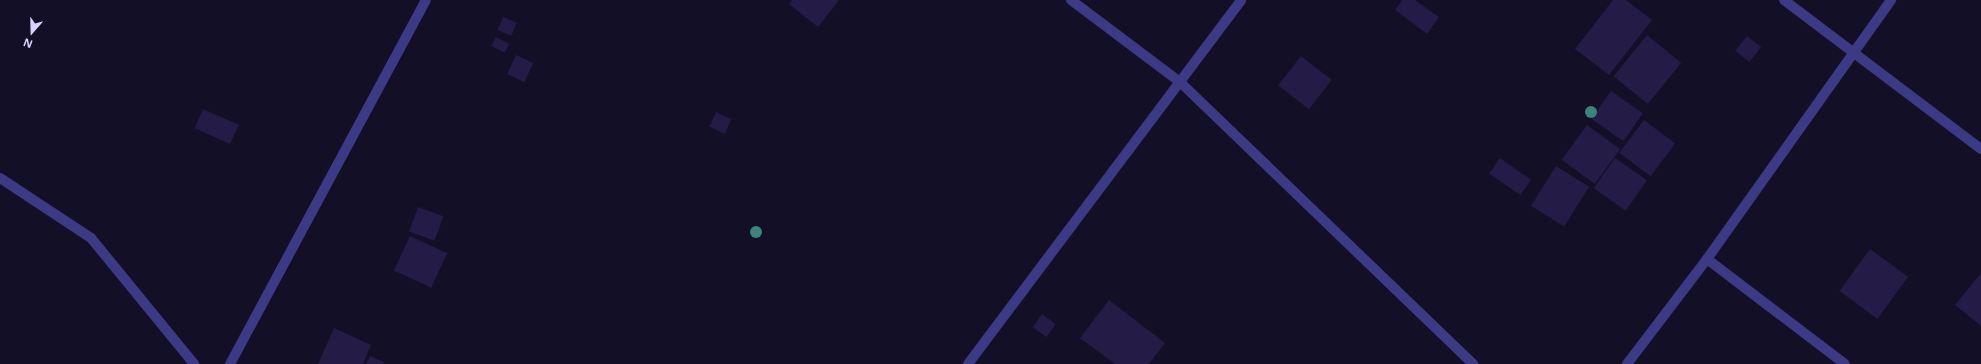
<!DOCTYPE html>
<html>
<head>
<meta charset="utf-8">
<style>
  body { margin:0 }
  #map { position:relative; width:1981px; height:364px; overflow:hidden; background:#130f26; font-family:"Open Sans",sans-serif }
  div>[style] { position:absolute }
  .building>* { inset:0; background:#241b47; transform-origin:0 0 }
  .minor>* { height:10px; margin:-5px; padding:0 5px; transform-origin:5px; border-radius:5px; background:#3d3a85 }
  .trees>* { width:12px; height:12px; margin:-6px; border-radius:50%; background:#3d827b }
  span { translate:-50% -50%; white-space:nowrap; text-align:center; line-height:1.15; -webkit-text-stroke:4px #130f26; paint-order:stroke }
  .north { position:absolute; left:12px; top:12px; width:40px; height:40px; -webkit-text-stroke:3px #130f26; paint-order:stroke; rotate:200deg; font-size:11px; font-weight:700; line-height:16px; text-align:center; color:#d9d4ff }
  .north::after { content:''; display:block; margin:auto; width:14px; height:18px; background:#d9d4ff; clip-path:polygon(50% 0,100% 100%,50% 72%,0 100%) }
</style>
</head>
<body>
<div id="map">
  <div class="building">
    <i style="clip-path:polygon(792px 0,839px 0,818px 27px,789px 4px)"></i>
    <i style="clip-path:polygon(1402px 0,1415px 0,1439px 17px,1427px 34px,1395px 10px)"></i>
    <i style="clip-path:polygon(1613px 0,1626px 0,1652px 20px,1609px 75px,1575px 49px)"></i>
    <i style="left:503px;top:17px;width:15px;height:14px;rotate:23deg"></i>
    <i style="left:1647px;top:35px;width:44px;height:53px;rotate:39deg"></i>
    <i style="left:1747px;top:36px;width:18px;height:19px;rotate:38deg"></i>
    <i style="left:496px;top:37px;width:15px;height:10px;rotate:28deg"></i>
    <i style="left:516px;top:55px;width:19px;height:21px;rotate:25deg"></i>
    <i style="left:1301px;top:56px;width:39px;height:37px;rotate:38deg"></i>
    <i style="left:1611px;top:91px;width:39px;height:34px;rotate:35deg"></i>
    <i style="left:203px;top:109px;width:39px;height:21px;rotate:24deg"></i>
    <i style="left:716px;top:112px;width:17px;height:16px;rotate:25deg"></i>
    <i style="left:1644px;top:120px;width:39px;height:41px;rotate:37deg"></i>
    <i style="left:1587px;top:125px;width:41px;height:43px;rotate:36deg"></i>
    <i style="left:1500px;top:158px;width:38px;height:19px;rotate:35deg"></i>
    <i style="left:1615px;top:158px;width:39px;height:37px;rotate:35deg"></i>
    <i style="left:1556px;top:166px;width:39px;height:47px;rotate:32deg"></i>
    <i style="left:418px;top:207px;width:27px;height:26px;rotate:20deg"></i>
    <i style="left:410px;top:236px;width:41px;height:38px;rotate:25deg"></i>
    <i style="left:1870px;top:249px;width:47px;height:52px;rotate:36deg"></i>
    <i style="clip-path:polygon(1981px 273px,1981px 326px,1955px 305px)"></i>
    <i style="clip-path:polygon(1109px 300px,1165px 343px,1149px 364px,1115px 364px,1080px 338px)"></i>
    <i style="left:1042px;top:314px;width:17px;height:16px;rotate:36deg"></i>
    <i style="clip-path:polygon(334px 328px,371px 345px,363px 364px,318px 364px)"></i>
    <i style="clip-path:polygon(370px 356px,384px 362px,383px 364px,366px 364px)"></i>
  </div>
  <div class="minor">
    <i style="left:1071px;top:0;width:136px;rotate:37deg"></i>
    <i style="left:1180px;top:82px;width:407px;rotate:43.9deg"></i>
    <i style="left:1784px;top:0;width:247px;rotate:37.1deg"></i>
    <i style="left:0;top:178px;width:109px;rotate:33.4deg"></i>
    <i style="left:91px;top:238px;width:163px;rotate:50.7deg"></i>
    <i style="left:1707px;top:259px;width:173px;rotate:37.3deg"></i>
    <i style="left:230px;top:364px;width:413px;rotate:-61.7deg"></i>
    <i style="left:968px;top:364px;width:455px;rotate:-53.1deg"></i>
    <i style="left:1627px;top:364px;width:132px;rotate:-52.7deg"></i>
    <i style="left:1707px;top:259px;width:318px;rotate:-54.6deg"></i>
  </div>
  <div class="trees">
    <i style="left:1591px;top:112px"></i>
    <i style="left:756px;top:232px"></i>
  </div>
  <div class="north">N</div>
</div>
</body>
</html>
